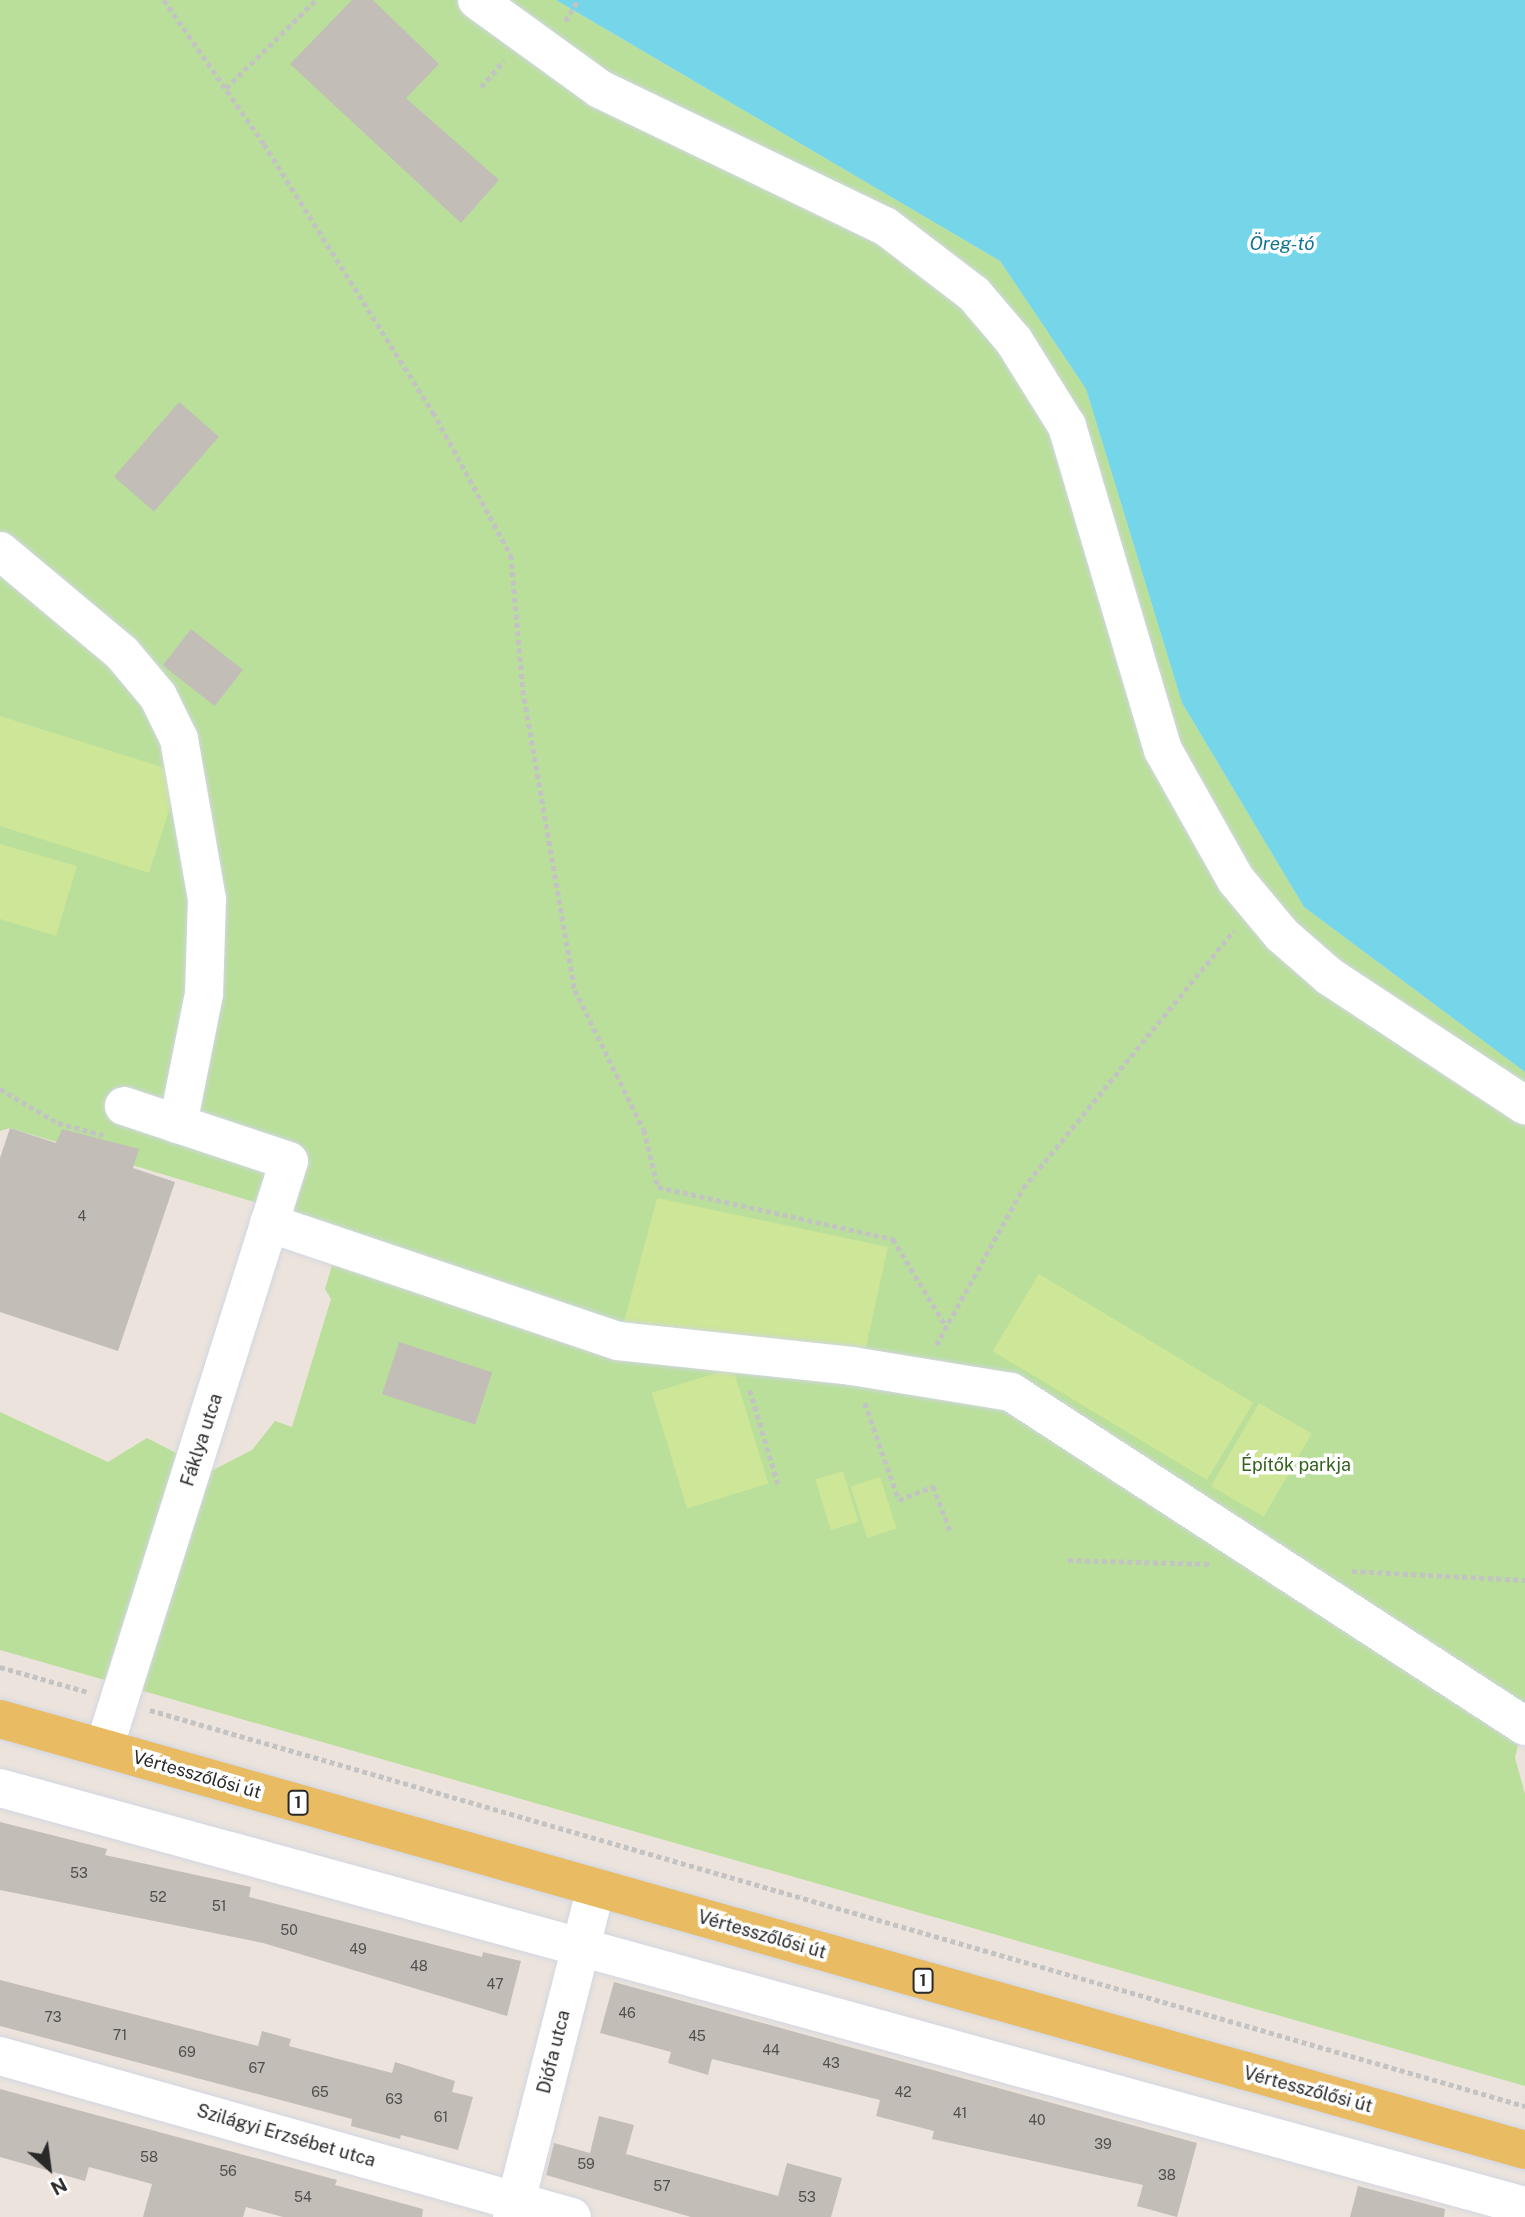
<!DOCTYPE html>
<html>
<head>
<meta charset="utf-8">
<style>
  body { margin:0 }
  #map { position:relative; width:1525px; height:2217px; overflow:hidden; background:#ebe3dc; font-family:"Public Sans",sans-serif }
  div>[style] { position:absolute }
  .green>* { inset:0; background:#badf9b }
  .pitch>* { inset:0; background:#cde697; transform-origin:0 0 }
  .water>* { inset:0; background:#74d6e8 }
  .building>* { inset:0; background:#c3bdb8; transform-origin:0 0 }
  .path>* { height:4.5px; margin-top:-2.25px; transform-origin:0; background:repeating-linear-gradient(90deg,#c3c3c3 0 5px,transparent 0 8.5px) }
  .roads { filter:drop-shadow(0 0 2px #d1d6e2) drop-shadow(0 0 2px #d1d6e2) }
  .minor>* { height:38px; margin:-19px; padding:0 19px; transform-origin:19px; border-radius:19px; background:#fff }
  .major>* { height:38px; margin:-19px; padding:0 19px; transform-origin:19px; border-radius:19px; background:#e9bb62 }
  span { translate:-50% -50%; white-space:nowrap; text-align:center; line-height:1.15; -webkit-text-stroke:7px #fff; paint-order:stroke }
  .number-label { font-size:14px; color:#504e4d }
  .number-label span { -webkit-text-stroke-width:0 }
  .shield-label span { padding:2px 5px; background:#fff; border:2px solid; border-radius:5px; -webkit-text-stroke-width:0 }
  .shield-label { font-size:16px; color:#292929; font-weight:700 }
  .street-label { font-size:18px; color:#292929 }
  .park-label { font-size:18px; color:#33631d }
  .water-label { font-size:19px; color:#147593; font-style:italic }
  .north { position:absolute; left:14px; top:2133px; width:70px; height:70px; -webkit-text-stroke:5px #fff; paint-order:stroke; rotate:152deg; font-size:19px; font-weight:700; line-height:28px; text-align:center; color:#292929 }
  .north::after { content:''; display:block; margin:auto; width:24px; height:32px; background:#292929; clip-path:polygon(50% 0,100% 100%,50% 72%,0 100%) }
</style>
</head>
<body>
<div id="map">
  <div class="green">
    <i style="clip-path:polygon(0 0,556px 0,1000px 261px,1086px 389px,1182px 703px,1304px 907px,1525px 1072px,1525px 1715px,1515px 1758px,1525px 1794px,1525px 2086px,0 1650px,0 1412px,108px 1462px,147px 1438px,211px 1471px,252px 1450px,275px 1421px,292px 1427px,331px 1299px,325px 1289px,343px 1229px,10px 1128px,0 1131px)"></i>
  </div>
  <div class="pitch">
    <i style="clip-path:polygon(0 716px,181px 773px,149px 873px,0 826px)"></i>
    <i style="clip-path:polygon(0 844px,77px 866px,56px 936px,0 919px)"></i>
    <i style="clip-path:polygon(657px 1198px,888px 1247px,863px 1360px,622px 1329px)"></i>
    <i style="left:1039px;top:1274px;width:250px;height:90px;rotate:31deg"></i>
    <i style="left:733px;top:1368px;width:121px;height:85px;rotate:73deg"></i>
    <i style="left:1259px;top:1403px;width:61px;height:96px;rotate:30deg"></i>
    <i style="left:843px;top:1471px;width:53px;height:29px;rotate:73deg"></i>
    <i style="left:880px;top:1477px;width:54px;height:31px;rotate:72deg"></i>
  </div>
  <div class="water">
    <i style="clip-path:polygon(556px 0,1525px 0,1525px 1072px,1304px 907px,1182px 703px,1086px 389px,1000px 261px)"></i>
  </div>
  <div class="building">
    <i style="clip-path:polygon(352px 0,373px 0,439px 64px,406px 98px,499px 180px,461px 223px,290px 64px)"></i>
    <i style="left:179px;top:402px;width:53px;height:99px;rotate:41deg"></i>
    <i style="left:191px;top:629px;width:66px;height:46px;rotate:38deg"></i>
    <i style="clip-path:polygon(10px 1128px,56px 1143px,62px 1129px,139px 1149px,133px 1168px,175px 1182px,118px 1351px,0 1312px,0 1158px)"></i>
    <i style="left:399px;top:1342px;width:98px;height:55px;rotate:18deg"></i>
    <i style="clip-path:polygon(0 1822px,107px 1849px,105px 1855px,251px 1887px,249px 1897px,482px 1957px,483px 1952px,521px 1961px,507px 2016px,263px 1943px,0 1890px)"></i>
    <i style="clip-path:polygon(0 1980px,258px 2046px,262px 2031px,291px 2039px,289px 2046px,392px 2073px,395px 2062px,455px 2081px,452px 2092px,473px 2097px,458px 2150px,401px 2135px,400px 2139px,351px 2126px,352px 2119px,0 2026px)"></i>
    <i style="clip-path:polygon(614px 1982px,1197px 2143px,1177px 2217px,1137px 2206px,1143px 2185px,932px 2139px,934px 2131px,876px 2116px,880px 2100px,712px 2059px,708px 2075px,668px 2063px,671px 2052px,600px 2033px)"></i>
    <i style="clip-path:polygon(0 2089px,337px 2180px,335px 2185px,423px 2209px,422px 2217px,283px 2217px,246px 2207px,243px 2217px,143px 2217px,152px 2184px,89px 2167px,85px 2181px,0 2157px)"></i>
    <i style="clip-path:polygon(599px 2116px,634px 2125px,626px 2154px,778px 2196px,787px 2163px,842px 2178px,831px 2217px,691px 2217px,546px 2175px,554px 2143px,590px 2153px)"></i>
    <i style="clip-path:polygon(1358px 2186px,1445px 2209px,1444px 2217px,1350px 2217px)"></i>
  </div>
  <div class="path">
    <i style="left:164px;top:0;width:175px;rotate:55.2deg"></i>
    <i style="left:264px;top:144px;width:317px;rotate:57.8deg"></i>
    <i style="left:433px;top:412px;width:163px;rotate:61.4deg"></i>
    <i style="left:511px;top:555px;width:136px;rotate:84.9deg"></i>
    <i style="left:523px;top:690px;width:304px;rotate:80.2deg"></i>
    <i style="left:575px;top:990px;width:156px;rotate:63.8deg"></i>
    <i style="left:644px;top:1130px;width:59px;rotate:76.2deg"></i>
    <i style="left:658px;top:1187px;width:241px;rotate:12.5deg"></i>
    <i style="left:893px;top:1239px;width:102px;rotate:58.7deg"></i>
    <i style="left:565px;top:21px;width:25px;rotate:-58deg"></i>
    <i style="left:481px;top:87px;width:35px;rotate:-49deg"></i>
    <i style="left:226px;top:88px;width:126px;rotate:-44.4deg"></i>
    <i style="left:0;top:1089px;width:67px;rotate:30.4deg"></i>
    <i style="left:58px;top:1123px;width:47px;rotate:14.9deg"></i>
    <i style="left:936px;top:1345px;width:179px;rotate:-61deg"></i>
    <i style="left:1023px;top:1188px;width:333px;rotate:-50.7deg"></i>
    <i style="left:750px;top:1390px;width:98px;rotate:73.4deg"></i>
    <i style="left:865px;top:1403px;width:103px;rotate:70.7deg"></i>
    <i style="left:899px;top:1500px;width:37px;rotate:-22deg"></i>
    <i style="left:933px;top:1486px;width:50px;rotate:69deg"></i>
    <i style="left:1068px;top:1560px;width:143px;rotate:1.6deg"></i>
    <i style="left:1352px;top:1571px;width:173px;rotate:3deg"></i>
    <i style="left:0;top:1667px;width:91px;rotate:15.9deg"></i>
    <i style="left:150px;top:1710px;width:1431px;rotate:16.07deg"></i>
  </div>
  <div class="roads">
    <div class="minor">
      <i style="left:477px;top:0;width:152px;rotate:35.9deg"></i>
      <i style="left:600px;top:89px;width:316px;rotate:25.7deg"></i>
      <i style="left:885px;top:226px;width:112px;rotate:37.4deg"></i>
      <i style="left:974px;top:294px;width:62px;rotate:49.6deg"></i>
      <i style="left:1014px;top:341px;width:100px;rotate:58.1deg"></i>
      <i style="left:1067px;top:426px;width:338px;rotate:73.5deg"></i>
      <i style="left:1163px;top:750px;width:149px;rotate:60.7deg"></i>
      <i style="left:1236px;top:880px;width:72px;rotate:50.1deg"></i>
      <i style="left:1282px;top:935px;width:62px;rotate:41.1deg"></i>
      <i style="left:1329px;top:976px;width:235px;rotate:33.4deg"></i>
      <i style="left:0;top:551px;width:159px;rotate:39.9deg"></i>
      <i style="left:122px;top:653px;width:56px;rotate:50.1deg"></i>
      <i style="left:158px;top:696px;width:48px;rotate:64deg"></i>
      <i style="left:179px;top:739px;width:162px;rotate:80.1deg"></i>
      <i style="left:207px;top:899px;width:95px;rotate:91.8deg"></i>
      <i style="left:204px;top:994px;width:133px;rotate:101.3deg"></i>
      <i style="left:269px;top:1223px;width:368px;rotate:18.7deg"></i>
      <i style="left:618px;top:1341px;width:235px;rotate:6.1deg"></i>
      <i style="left:852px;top:1366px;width:161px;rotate:9.3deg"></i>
      <i style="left:1011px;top:1392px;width:613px;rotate:33.02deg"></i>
      <i style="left:104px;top:1748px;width:615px;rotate:-72.51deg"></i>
      <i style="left:289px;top:1161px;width:174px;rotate:-161.6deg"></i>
      <i style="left:0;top:1788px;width:1581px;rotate:15.33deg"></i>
      <i style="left:0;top:2056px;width:594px;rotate:15.72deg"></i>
      <i style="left:512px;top:2217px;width:340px;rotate:-75.7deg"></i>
    </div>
    <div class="major">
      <i style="left:0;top:1719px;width:1585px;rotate:15.78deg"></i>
    </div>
  </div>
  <div class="number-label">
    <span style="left:82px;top:1216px">4</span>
    <span style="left:79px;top:1873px">53</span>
    <span style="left:158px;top:1897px">52</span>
    <span style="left:219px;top:1906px">51</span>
    <span style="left:289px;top:1930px">50</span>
    <span style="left:358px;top:1949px">49</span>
    <span style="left:419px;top:1966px">48</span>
    <span style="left:495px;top:1984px">47</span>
    <span style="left:627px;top:2013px">46</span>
    <span style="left:53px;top:2017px">73</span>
    <span style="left:120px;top:2035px">71</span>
    <span style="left:697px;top:2036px">45</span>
    <span style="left:771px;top:2050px">44</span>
    <span style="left:187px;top:2052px">69</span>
    <span style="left:831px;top:2063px">43</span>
    <span style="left:257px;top:2068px">67</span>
    <span style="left:320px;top:2092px">65</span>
    <span style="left:903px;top:2092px">42</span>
    <span style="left:394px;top:2099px">63</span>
    <span style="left:960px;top:2113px">41</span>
    <span style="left:441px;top:2117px">61</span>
    <span style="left:1037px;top:2120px">40</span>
    <span style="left:1103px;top:2144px">39</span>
    <span style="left:149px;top:2157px">58</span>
    <span style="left:586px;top:2164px">59</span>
    <span style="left:228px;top:2171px">56</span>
    <span style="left:1167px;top:2175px">38</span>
    <span style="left:662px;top:2186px">57</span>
    <span style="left:303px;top:2197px">54</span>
    <span style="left:807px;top:2197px">53</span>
  </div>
  <div class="shield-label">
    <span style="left:298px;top:1803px">1</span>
    <span style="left:923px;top:1981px">1</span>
  </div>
  <div class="street-label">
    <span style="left:202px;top:1440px;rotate:-72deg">Fáklya utca</span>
    <span style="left:197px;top:1775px;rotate:16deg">Vértesszőlősi út</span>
    <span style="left:762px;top:1935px;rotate:16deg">Vértesszőlősi út</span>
    <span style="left:554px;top:2052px;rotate:-76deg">Diófa utca</span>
    <span style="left:1308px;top:2090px;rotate:15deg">Vértesszőlősi út</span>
    <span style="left:286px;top:2136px;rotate:16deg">Szilágyi Erzsébet utca</span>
  </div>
  <div class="park-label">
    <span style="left:1296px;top:1465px">Építők parkja</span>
  </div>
  <div class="water-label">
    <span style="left:1282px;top:244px">Öreg-tó</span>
  </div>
  <div class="north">N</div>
</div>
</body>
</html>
